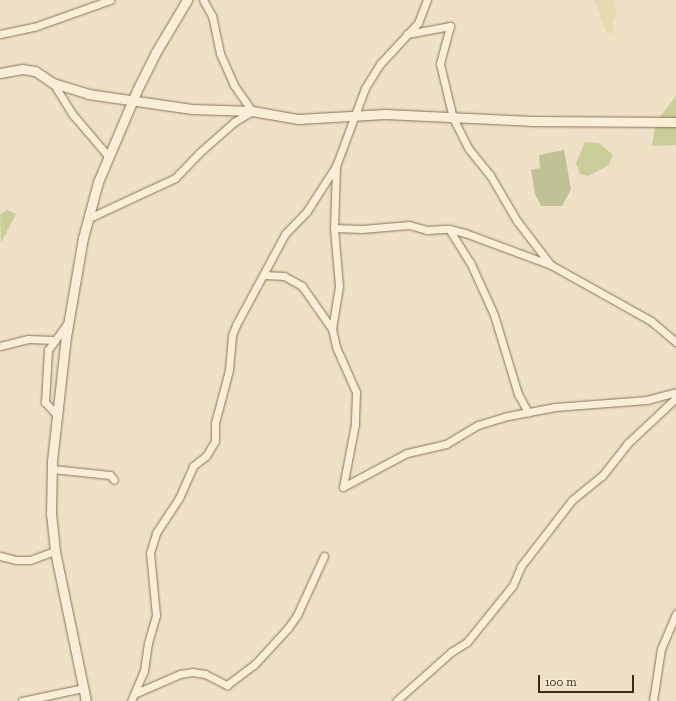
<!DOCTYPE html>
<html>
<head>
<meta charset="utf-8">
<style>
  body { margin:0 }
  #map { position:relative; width:676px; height:701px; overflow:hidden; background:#efe1c5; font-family:"Zilla Slab",serif }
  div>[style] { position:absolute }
  .farmland>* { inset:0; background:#e5dab2 }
  .green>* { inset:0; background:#c9cd98 }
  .cemetery>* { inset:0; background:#bfc297 }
  .roads { filter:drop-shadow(0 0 1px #8a725a) drop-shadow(0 0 1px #8a725a) }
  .street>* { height:7px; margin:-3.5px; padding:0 3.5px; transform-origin:3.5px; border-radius:3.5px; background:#f9eed8 }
  .secondary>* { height:9px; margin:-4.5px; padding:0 4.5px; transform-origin:4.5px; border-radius:4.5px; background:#f9eed8 }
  span { translate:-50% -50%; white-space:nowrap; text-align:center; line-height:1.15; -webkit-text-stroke:3px #f6ebd5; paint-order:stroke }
  .scale { position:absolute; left:538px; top:675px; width:96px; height:18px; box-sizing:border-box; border:2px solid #3a2b1f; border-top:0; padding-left:5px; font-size:12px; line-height:14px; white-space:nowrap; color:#3a2b1f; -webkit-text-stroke:3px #f6ebd5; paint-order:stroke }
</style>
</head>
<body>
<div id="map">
  <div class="farmland">
    <i style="clip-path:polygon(594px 0,614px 0,616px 16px,612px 22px,614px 32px,607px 34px)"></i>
  </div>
  <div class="green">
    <i style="clip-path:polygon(676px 96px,676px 145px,652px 146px,656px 122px)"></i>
    <i style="clip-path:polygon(585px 142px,599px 143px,613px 155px,609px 165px,588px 176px,580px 174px,576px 163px)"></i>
    <i style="clip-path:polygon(7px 210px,16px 214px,1px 243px,0 214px)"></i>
  </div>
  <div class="cemetery">
    <i style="clip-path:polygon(564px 150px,571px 189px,562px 206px,541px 206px,535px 194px,531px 170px,540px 168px,539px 155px)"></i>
  </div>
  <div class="roads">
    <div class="street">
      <i style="left:0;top:34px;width:35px;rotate:-12deg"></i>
      <i style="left:34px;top:27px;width:81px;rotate:-19.6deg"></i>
      <i style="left:407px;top:34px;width:44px;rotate:-10.5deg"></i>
      <i style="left:450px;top:26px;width:39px;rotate:105deg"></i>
      <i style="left:440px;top:64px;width:56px;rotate:76.5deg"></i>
      <i style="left:453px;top:118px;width:34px;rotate:63deg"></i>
      <i style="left:468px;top:148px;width:35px;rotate:51deg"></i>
      <i style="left:490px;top:175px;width:53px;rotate:59.6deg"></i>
      <i style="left:517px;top:221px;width:54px;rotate:52.5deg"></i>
      <i style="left:53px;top:83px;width:39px;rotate:58deg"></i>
      <i style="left:74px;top:116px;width:52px;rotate:49.6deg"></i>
      <i style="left:336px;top:166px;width:62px;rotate:91.8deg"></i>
      <i style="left:334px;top:228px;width:58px;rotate:85.1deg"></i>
      <i style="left:339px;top:286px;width:44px;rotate:99.2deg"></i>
      <i style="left:332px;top:329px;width:18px;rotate:77deg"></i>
      <i style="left:336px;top:347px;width:49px;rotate:66deg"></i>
      <i style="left:356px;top:392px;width:32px;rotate:92deg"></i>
      <i style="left:355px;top:424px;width:64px;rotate:100.8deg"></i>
      <i style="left:89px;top:218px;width:95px;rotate:-24.9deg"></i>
      <i style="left:175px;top:178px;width:35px;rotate:-46deg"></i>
      <i style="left:199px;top:153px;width:47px;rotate:-41.5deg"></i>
      <i style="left:234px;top:122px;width:21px;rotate:-31deg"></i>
      <i style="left:252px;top:111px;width:32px;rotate:-125deg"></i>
      <i style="left:234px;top:85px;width:35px;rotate:-114deg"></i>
      <i style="left:220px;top:53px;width:38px;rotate:-102deg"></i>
      <i style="left:212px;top:16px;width:18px;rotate:-119deg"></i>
      <i style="left:334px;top:228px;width:28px;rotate:2deg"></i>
      <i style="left:362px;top:229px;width:47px;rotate:-4.9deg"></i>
      <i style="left:409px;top:225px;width:19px;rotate:16deg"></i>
      <i style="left:427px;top:230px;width:22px;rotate:-3deg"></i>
      <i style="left:449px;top:229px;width:16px;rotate:14deg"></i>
      <i style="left:465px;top:233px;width:92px;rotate:20.4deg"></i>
      <i style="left:551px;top:265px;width:115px;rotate:29.2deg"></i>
      <i style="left:651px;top:321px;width:33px;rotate:40deg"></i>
      <i style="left:449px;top:229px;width:39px;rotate:58deg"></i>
      <i style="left:470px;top:262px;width:58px;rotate:65.6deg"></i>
      <i style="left:494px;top:315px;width:83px;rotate:73.1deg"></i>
      <i style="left:518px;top:394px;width:21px;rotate:61deg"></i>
      <i style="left:265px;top:275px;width:19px;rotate:3deg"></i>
      <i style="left:284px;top:276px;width:21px;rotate:29deg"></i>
      <i style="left:302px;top:286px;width:52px;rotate:55.1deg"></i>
      <i style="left:0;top:346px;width:29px;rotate:-14deg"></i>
      <i style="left:28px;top:339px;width:27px;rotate:2deg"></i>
      <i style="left:57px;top:415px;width:18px;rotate:-133deg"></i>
      <i style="left:45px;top:402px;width:52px;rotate:-86.7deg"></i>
      <i style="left:48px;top:350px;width:32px;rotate:-54deg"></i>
      <i style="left:52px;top:469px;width:58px;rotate:5.9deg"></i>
      <i style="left:110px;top:475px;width:6px;rotate:51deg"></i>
      <i style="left:343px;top:487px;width:72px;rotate:-28deg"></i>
      <i style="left:407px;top:453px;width:40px;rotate:-13deg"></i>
      <i style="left:446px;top:444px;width:37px;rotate:-31deg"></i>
      <i style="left:478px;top:425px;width:31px;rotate:-17deg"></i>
      <i style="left:508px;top:416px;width:48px;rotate:-10.8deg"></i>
      <i style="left:555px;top:407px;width:92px;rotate:-4.4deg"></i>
      <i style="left:647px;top:400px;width:30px;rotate:-15deg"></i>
      <i style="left:0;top:556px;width:16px;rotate:14deg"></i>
      <i style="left:16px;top:560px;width:14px"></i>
      <i style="left:30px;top:560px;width:27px;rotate:-20deg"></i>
      <i style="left:136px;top:693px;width:48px;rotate:-23.4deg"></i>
      <i style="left:180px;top:674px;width:12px;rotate:-9deg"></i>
      <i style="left:192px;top:672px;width:13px;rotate:9deg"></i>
      <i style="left:205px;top:674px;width:25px;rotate:27deg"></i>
      <i style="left:227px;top:685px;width:34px;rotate:-37deg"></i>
      <i style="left:254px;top:665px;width:50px;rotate:-47.4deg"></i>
      <i style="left:288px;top:628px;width:16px;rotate:-55deg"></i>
      <i style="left:297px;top:615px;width:65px;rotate:-65.4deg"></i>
      <i style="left:22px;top:701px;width:62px;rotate:-12deg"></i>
      <i style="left:131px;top:701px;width:33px;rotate:-67deg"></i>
      <i style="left:144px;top:671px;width:28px;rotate:-82deg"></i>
      <i style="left:148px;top:643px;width:29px;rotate:-74deg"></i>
      <i style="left:156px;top:615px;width:62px;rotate:-95.5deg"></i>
      <i style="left:150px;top:553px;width:21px;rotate:-73deg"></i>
      <i style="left:156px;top:533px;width:42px;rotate:-56.7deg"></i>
      <i style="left:179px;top:498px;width:35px;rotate:-66deg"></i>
      <i style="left:193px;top:466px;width:16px;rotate:-38deg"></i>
      <i style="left:206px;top:456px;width:17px;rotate:-59deg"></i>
      <i style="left:215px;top:441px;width:18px;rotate:-90deg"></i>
      <i style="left:215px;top:423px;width:55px;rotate:-75.2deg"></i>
      <i style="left:229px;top:370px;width:35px;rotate:-85deg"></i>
      <i style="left:232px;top:335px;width:11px;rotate:-68deg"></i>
      <i style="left:236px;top:325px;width:103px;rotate:-61.7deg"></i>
      <i style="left:285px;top:234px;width:32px;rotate:-46deg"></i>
      <i style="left:307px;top:211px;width:54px;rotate:-57.2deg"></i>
      <i style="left:336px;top:166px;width:83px;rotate:-69.6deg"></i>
      <i style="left:365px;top:88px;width:28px;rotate:-58deg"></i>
      <i style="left:380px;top:64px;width:56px;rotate:-47.2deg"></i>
      <i style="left:418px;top:23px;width:25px;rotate:-69deg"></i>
      <i style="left:396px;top:701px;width:74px;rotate:-41.7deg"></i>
      <i style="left:451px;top:652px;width:19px;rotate:-32deg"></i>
      <i style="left:467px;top:642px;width:73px;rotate:-51.1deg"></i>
      <i style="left:513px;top:585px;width:21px;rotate:-67deg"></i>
      <i style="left:521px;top:566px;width:83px;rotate:-52.3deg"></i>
      <i style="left:572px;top:500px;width:38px;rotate:-39deg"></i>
      <i style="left:602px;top:476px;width:42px;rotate:-51.8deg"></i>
      <i style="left:628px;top:443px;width:66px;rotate:-43.2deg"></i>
      <i style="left:653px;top:701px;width:53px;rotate:-81.3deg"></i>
      <i style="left:661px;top:649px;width:39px;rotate:-67deg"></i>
    </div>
    <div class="secondary">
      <i style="left:0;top:73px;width:22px;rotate:-10deg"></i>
      <i style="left:22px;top:69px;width:13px;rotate:9deg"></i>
      <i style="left:35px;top:71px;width:22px;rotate:34deg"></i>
      <i style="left:53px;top:83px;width:37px;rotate:17deg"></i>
      <i style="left:88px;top:94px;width:105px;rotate:8.2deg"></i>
      <i style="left:192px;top:109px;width:60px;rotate:1.9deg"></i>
      <i style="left:252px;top:111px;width:47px;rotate:9.9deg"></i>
      <i style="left:298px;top:119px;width:87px;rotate:-3.3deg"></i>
      <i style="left:385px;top:114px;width:146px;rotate:2.7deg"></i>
      <i style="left:531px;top:121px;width:145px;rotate:0.4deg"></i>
      <i style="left:86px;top:701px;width:153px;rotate:-101.7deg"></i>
      <i style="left:55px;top:551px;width:37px;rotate:-96deg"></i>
      <i style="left:51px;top:514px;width:53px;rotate:-88.9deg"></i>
      <i style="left:52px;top:461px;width:125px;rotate:-83.6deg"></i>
      <i style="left:66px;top:337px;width:100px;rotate:-80.3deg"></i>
      <i style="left:83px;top:238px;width:58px;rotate:-75deg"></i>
      <i style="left:98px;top:182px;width:100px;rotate:-67deg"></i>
      <i style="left:137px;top:90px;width:42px;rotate:-63.4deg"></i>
      <i style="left:156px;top:52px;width:61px;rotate:-59.2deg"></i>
    </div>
  </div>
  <div class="scale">100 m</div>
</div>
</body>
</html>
